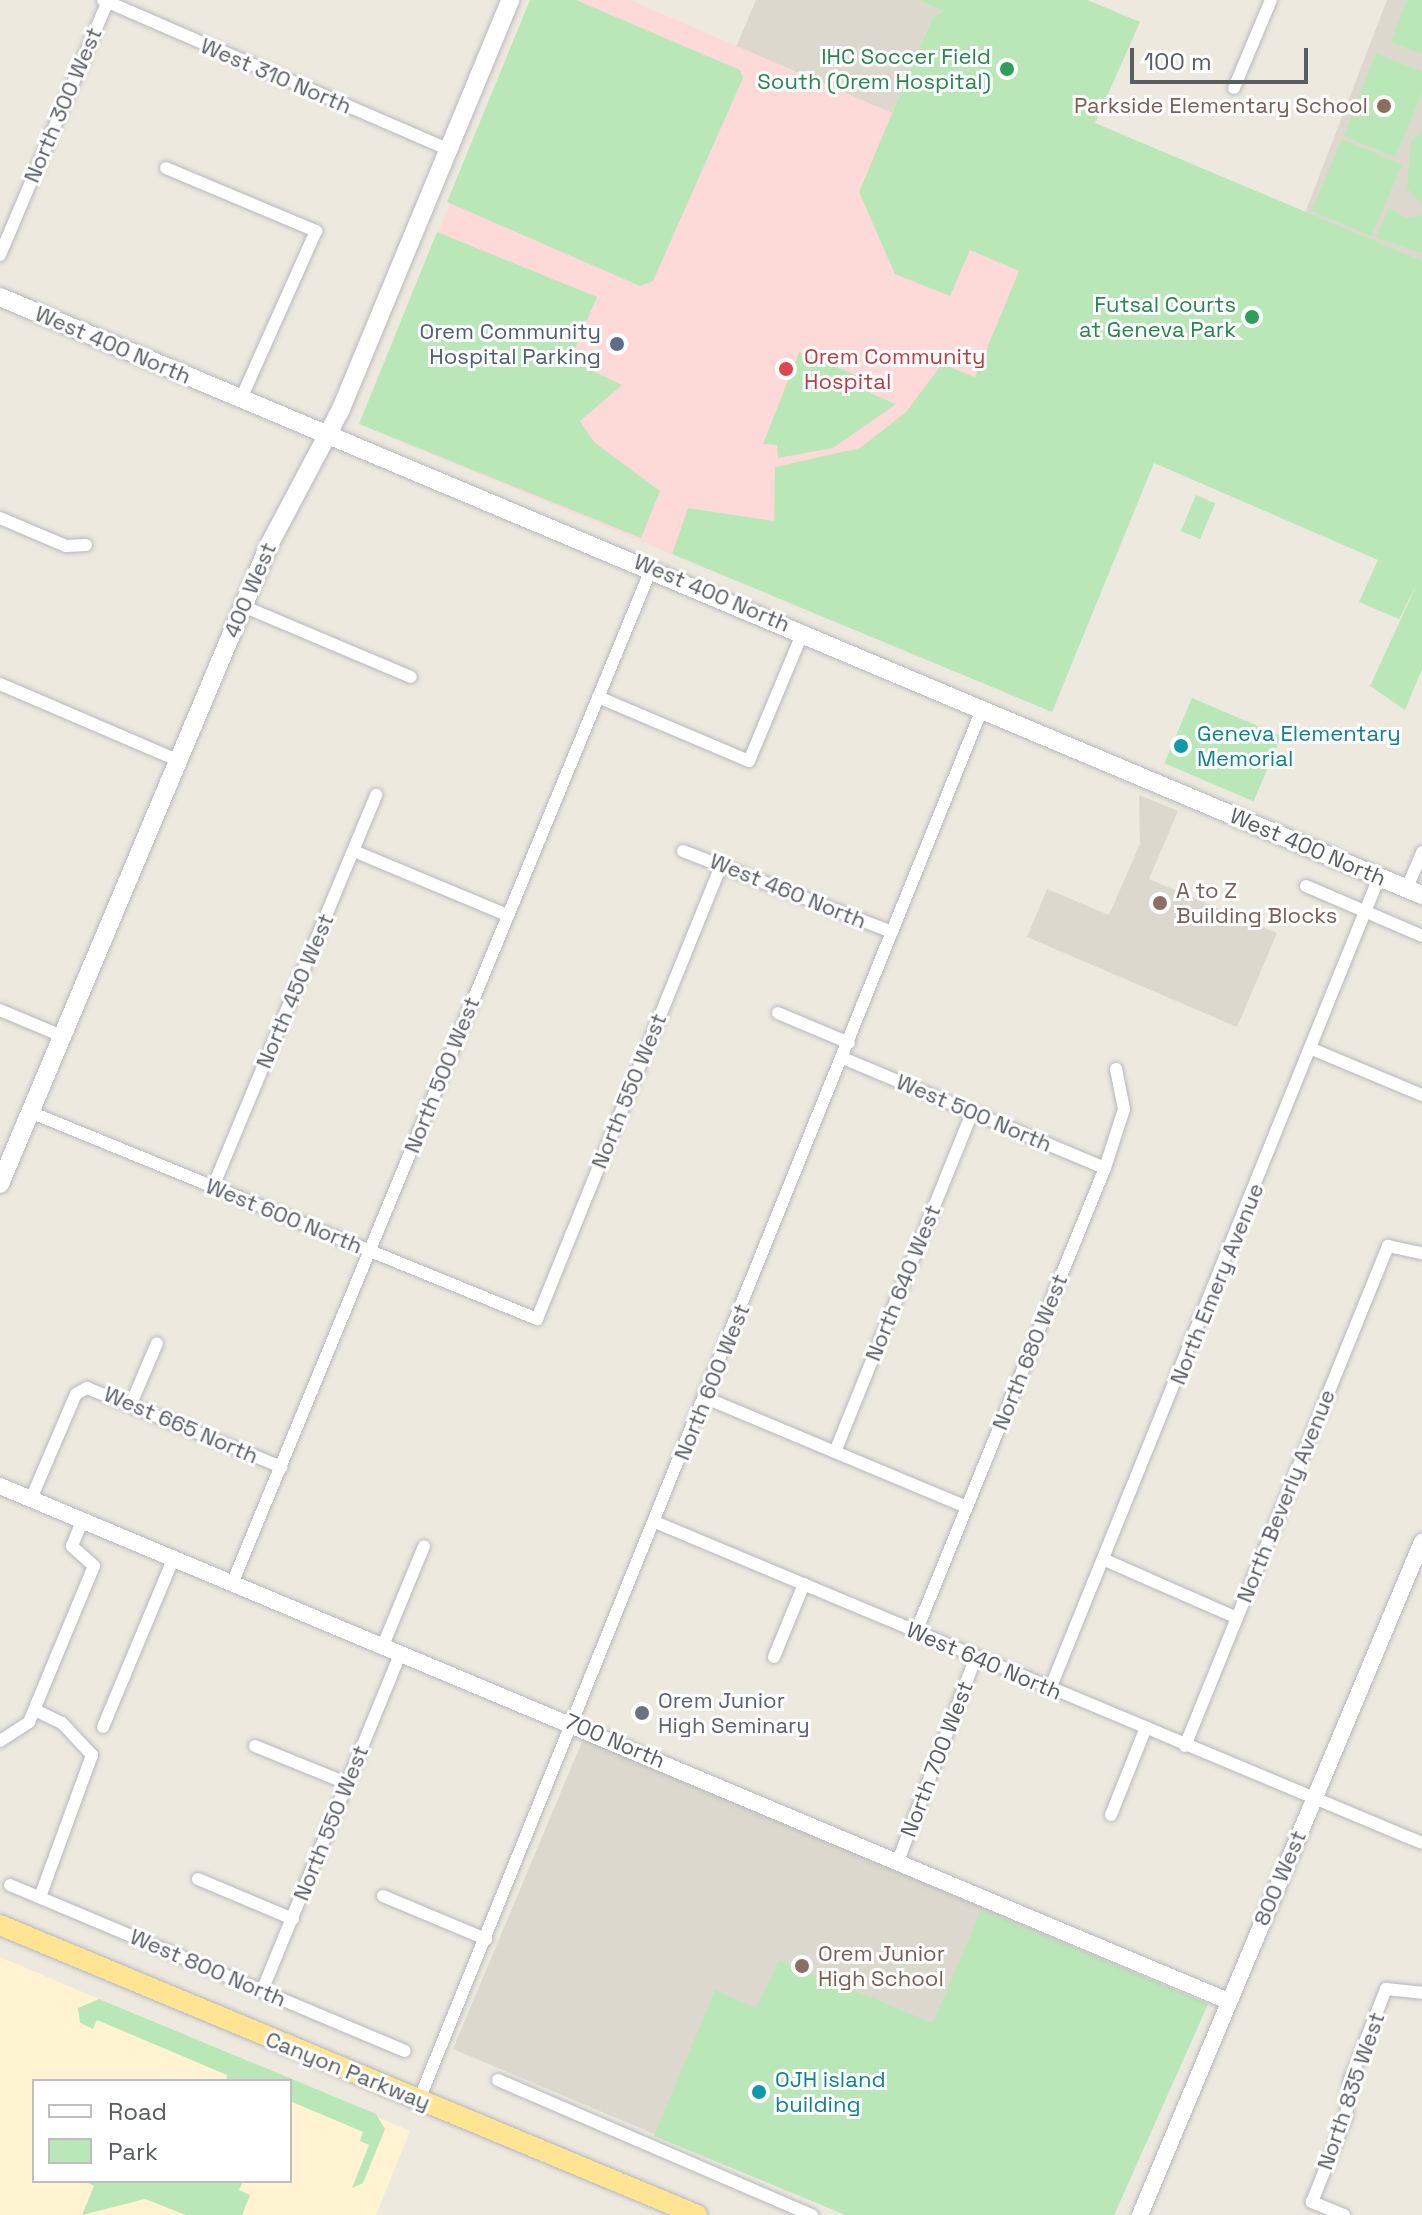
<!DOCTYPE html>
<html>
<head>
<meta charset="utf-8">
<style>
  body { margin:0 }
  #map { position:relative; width:1422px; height:2215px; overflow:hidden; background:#ede9df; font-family:"Space Grotesk",sans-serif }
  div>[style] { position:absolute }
  .commercial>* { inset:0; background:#fff3d2 }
  .education>* { inset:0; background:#dcd8ce }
  .medical>* { inset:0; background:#fddad8 }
  .green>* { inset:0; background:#bae7b8; transform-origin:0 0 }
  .roads { filter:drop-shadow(0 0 2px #b5b8bd) drop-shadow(0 0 2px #b5b8bd) }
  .minor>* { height:12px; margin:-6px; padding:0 6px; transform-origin:6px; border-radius:6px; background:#fff }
  .tertiary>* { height:16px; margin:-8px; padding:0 8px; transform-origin:8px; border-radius:8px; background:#fff }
  .secondary>* { height:18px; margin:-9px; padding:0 9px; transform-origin:9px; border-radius:9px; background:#fff }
  .trunk>* { height:20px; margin:-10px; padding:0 10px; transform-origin:10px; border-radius:10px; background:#ffe493 }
  .dots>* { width:22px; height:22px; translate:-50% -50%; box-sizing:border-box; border:4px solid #fff; border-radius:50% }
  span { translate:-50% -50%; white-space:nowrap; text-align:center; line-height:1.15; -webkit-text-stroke:6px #fff; paint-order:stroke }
  .leisure-label { font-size:22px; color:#27864d }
  .right { translate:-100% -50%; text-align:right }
  .street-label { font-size:22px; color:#585d62 }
  .education-label { font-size:22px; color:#785e54 }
  .left { translate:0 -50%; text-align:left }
  .service-label { font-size:22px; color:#4e5e75 }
  .health-label { font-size:22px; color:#be3a42 }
  .culture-label { font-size:22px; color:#0d838f }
  .worship-label { font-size:22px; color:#5b616d }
  .legend { position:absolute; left:32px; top:2079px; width:260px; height:104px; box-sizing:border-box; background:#fff; border:2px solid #bcbec0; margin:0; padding:10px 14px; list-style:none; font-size:24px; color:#585d62 }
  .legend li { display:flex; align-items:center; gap:16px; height:40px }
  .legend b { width:40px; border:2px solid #bcbec0 }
  .scale { position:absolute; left:1130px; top:48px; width:178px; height:36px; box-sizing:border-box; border:4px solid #585d62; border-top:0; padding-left:10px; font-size:24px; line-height:28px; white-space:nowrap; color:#585d62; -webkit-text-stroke:6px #fff; paint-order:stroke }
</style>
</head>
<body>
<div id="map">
  <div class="commercial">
    <i style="clip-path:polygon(evenodd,0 1957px,410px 2131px,376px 2215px,0 2215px,0 1957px,34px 2081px,290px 2081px,290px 2181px,34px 2181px,34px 2081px)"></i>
  </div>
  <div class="education">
    <i style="clip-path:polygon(756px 0,919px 0,944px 10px,932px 18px,892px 113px,736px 47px)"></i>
    <i style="clip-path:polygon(1387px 0,1422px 0,1422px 262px,1305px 213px)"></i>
    <i style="clip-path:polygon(1139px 795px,1178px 811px,1149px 879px,1277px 933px,1237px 1027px,1027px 937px,1047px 889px,1109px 915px,1140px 844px)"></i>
    <i style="clip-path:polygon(584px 1737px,1208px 2004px,1114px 2215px,846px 2215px,453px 2049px)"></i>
  </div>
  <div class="medical">
    <i style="clip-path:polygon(534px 0,630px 0,892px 113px,932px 18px,943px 11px,919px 0,1087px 0,1140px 22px,1095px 123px,1263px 195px,1052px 712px,359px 424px)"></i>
  </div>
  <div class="green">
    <i style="clip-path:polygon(530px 0,576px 0,740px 70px,743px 78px,653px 281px,640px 286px,447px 202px)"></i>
    <i style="clip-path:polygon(919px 0,1087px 0,1140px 22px,1095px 123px,1422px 261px,1422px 669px,1405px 710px,1370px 686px,1417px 584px,1399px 619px,1359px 602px,1378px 560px,1154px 463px,1052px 712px,672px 554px,688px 508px,774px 521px,775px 467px,860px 448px,906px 412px,942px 364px,975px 377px,1019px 271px,970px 250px,950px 296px,895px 274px,859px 192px,932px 18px,943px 11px)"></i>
    <i style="clip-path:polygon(1407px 0,1422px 0,1422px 54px,1391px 42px)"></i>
    <i style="clip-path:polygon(1376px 53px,1422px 72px,1422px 93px,1395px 157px,1344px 136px)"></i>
    <i style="clip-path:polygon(1422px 131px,1422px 205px,1407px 188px,1411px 141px)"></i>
    <i style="left:1342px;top:139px;width:65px;height:78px;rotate:23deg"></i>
    <i style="clip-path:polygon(1389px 207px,1406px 218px,1422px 215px,1422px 253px,1376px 238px)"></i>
    <i style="clip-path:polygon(437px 232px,597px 297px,570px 360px,622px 385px,580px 421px,594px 442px,660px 491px,641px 538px,359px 424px)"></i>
    <i style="clip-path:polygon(799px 352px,875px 383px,870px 393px,896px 404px,833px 448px,778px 458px,777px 445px,763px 444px)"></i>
    <i style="left:1196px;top:495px;width:21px;height:39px;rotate:23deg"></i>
    <i style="left:1192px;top:698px;width:97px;height:71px;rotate:23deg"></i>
    <i style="clip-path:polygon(981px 1910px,1208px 2004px,1114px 2215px,846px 2215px,654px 2136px,715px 1990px,756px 2008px,779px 1960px,933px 2023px)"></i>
    <i style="clip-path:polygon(99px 1999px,376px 2114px,385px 2129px,363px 2183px,352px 2188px,369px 2145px,360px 2141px,363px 2132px,290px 2101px,290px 2081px,226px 2081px,227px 2075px,97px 2020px,93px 2029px,80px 2023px,78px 2008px)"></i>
    <i style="clip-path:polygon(84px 2181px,243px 2181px,239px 2190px,250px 2195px,242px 2215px,186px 2215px,145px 2199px,82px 2215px,94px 2186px)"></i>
  </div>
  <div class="roads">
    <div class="minor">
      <i style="left:103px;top:0;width:378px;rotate:23.4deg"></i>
      <i style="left:1234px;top:88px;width:95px;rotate:-67.2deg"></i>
      <i style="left:166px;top:168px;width:163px;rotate:22.8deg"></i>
      <i style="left:316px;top:231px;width:184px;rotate:114.1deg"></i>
      <i style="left:0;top:255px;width:277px;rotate:-67deg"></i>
      <i style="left:0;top:518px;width:72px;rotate:23deg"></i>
      <i style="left:66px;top:546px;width:20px;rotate:-3deg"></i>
      <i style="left:243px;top:606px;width:182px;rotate:22.9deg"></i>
      <i style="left:0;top:684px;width:193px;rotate:23.2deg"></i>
      <i style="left:598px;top:697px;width:164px;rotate:23deg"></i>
      <i style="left:749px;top:761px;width:140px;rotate:-67.3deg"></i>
      <i style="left:354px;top:851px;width:166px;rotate:22.7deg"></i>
      <i style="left:683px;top:851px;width:224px;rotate:21.2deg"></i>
      <i style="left:1306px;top:886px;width:126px;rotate:23.3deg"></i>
      <i style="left:1407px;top:888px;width:39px;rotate:-67deg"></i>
      <i style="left:0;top:1010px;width:67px;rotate:22.8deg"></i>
      <i style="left:778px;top:1013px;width:77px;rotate:22.9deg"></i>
      <i style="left:1312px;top:1049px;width:119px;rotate:22.7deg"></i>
      <i style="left:843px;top:1058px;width:284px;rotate:22.8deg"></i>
      <i style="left:30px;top:1112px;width:548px;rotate:22.21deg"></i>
      <i style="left:537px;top:1319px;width:492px;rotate:-67.9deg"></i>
      <i style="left:213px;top:1187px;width:425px;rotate:-67.4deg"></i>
      <i style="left:706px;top:1398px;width:282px;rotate:22.7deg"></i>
      <i style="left:131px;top:1404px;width:66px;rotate:-66.9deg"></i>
      <i style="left:835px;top:1452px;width:366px;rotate:-68deg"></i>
      <i style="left:31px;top:1499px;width:114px;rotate:-66.8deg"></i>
      <i style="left:76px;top:1394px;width:13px;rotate:-29deg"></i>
      <i style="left:87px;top:1388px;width:210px;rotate:22.1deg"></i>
      <i style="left:655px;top:1522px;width:831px;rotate:22.71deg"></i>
      <i style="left:1105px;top:1560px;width:144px;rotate:23.7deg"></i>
      <i style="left:232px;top:1584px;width:1100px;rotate:-67.56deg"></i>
      <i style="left:916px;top:1632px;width:501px;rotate:-67.84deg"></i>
      <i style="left:1105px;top:1168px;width:62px;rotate:-72.1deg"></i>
      <i style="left:1124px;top:1109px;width:41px;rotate:-101.3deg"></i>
      <i style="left:382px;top:1648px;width:110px;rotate:-67.6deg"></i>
      <i style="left:774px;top:1657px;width:79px;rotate:-67.7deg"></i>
      <i style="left:1050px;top:1689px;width:876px;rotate:-67.94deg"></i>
      <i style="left:35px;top:1710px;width:30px;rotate:26deg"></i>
      <i style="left:62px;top:1723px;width:44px;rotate:46.8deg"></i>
      <i style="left:92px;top:1755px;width:151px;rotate:110.1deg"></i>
      <i style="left:103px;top:1727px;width:181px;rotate:-67.3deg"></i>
      <i style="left:0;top:1741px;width:35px;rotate:-33deg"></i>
      <i style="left:29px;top:1722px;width:169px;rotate:-67.4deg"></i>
      <i style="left:94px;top:1566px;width:30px;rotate:-138deg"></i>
      <i style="left:72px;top:1546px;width:27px;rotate:-68deg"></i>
      <i style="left:255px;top:1746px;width:98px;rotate:22.1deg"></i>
      <i style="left:1185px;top:1746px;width:540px;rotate:-67.9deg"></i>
      <i style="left:1388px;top:1246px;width:35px;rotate:12deg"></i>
      <i style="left:1111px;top:1815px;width:92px;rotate:-68.2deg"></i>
      <i style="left:898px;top:1861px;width:218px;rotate:-69.1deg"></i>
      <i style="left:198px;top:1879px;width:103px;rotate:22.8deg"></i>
      <i style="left:10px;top:1885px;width:428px;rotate:22.8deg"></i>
      <i style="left:383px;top:1896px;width:112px;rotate:22.7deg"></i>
      <i style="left:262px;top:1991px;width:363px;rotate:-67.7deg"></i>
      <i style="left:498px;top:2080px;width:342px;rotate:23.3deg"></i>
      <i style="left:419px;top:2100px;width:1501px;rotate:-67.96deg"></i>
      <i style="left:1344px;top:2215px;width:35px;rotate:-158deg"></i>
      <i style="left:1312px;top:2202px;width:92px;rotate:-68.2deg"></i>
      <i style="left:1346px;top:2117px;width:37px;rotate:-84deg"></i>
      <i style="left:1350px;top:2080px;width:98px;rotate:-68.4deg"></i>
      <i style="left:1386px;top:1989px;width:36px;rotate:6deg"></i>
    </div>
    <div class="tertiary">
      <i style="left:0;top:1486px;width:1332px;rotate:22.75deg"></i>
      <i style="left:1140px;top:2215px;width:730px;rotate:-67.27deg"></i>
    </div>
    <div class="secondary">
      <i style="left:0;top:297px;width:1543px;rotate:22.81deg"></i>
      <i style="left:0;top:1184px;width:693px;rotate:-67.17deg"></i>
      <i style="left:269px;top:545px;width:154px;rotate:-62.1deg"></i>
      <i style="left:341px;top:409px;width:443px;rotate:-67.5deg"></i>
    </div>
    <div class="trunk">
      <i style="left:0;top:1925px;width:755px;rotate:22.59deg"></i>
    </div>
  </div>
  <div class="dots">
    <i style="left:1007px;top:69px;background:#2e9e5b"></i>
    <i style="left:1384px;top:106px;background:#8d6e63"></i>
    <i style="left:1252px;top:317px;background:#2e9e5b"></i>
    <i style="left:617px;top:344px;background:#5c6f8a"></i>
    <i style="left:786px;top:369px;background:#e0444e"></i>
    <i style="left:1181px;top:746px;background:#0f9aa8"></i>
    <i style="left:1160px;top:903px;background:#8d6e63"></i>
    <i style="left:642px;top:1713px;background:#6b7280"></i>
    <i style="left:802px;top:1966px;background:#8d6e63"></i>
    <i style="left:759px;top:2092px;background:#0f9aa8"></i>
  </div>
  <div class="leisure-label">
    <span class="right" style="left:991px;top:69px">IHC Soccer Field<br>South (Orem Hospital)</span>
    <span class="right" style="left:1236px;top:317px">Futsal Courts<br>at Geneva Park</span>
  </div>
  <div class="street-label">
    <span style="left:276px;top:76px;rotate:23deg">West 310 North</span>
    <span style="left:63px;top:105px;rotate:-67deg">North 300 West</span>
    <span style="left:113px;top:345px;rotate:23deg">West 400 North</span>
    <span style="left:250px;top:590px;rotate:-67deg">400 West</span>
    <span style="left:712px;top:593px;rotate:23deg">West 400 North</span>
    <span style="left:1308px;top:847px;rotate:23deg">West 400 North</span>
    <span style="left:788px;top:891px;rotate:22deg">West 460 North</span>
    <span style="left:295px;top:991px;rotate:-67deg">North 450 West</span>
    <span style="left:442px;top:1075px;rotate:-68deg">North 500 West</span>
    <span style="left:629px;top:1091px;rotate:-68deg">North 550 West</span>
    <span style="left:974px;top:1113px;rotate:23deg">West 500 North</span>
    <span style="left:284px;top:1216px;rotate:22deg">West 600 North</span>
    <span style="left:903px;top:1283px;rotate:-68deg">North 640 West</span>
    <span style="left:1217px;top:1284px;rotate:-68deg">North Emery Avenue</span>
    <span style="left:1030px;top:1352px;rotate:-68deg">North 680 West</span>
    <span style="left:712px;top:1382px;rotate:-68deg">North 600 West</span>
    <span style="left:181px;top:1425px;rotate:23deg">West 665 North</span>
    <span style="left:1286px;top:1496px;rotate:-68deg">North Beverly Avenue</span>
    <span style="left:984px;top:1661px;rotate:23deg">West 640 North</span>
    <span style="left:615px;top:1741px;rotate:23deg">700 North</span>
    <span style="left:937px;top:1759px;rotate:-69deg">North 700 West</span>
    <span style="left:331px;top:1823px;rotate:-68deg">North 550 West</span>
    <span style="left:1280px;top:1878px;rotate:-67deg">800 West</span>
    <span style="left:208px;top:1968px;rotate:23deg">West 800 North</span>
    <span style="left:348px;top:2071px;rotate:22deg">Canyon Parkway</span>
    <span style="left:1351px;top:2091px;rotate:-71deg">North 835 West</span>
  </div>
  <div class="education-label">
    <span class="right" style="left:1368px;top:106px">Parkside Elementary School</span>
    <span class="left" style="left:1176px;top:903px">A to Z<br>Building Blocks</span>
    <span class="left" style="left:818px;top:1966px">Orem Junior<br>High School</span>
  </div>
  <div class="service-label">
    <span class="right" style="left:601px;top:344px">Orem Community<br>Hospital Parking</span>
  </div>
  <div class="health-label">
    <span class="left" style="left:804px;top:369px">Orem Community<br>Hospital</span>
  </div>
  <div class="culture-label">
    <span class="left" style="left:1197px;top:746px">Geneva Elementary<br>Memorial</span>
    <span class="left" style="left:775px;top:2092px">OJH island<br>building</span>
  </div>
  <div class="worship-label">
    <span class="left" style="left:658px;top:1713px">Orem Junior<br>High Seminary</span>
  </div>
  <ul class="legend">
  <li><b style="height:10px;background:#fff"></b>Road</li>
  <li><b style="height:22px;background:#bae7b8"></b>Park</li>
  </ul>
  <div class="scale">100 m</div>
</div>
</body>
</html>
